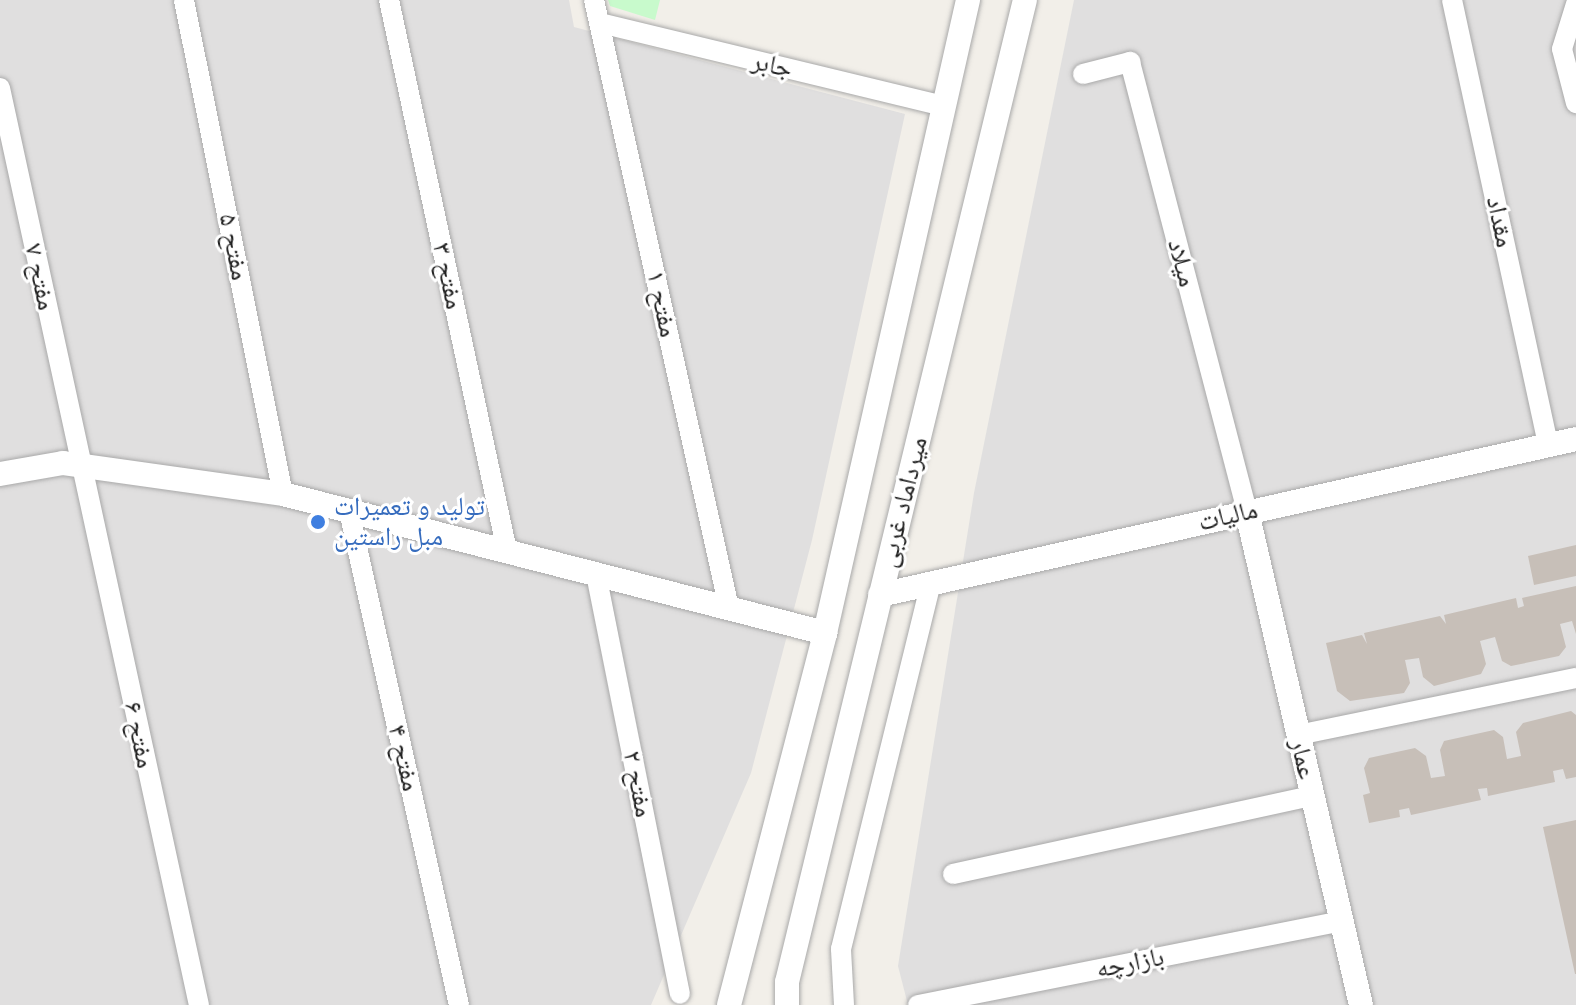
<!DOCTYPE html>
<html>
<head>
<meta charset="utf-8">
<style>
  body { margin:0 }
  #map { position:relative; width:1576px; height:1005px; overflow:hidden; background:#f2efe9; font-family:Poppins,"Noto Naskh Arabic",sans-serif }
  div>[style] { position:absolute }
  .residential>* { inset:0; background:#e0dfdf }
  .park>* { inset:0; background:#c8facc }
  .building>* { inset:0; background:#c7bfb8 }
  .roads { filter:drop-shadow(0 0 2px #a9a9a9) drop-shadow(0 0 2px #a9a9a9) }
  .minor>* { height:20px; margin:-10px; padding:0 10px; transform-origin:10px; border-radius:10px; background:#fff }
  .tertiary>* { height:24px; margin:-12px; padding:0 12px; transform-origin:12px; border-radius:12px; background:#fff }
  .dots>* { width:22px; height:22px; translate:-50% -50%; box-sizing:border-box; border:4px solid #fff; border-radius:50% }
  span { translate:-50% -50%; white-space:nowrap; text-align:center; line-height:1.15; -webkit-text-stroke:6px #fff; paint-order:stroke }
  .street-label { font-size:26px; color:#222 }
  .shop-label { font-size:26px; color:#366cbe }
  .left { translate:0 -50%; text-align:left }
</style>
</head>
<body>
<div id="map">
  <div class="residential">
    <i style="clip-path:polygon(0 0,569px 0,574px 27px,905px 114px,812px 540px,751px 773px,651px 1005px,0 1005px)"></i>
    <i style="clip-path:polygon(1074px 0,1576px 0,1576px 1005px,908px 1005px,898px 966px,974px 493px)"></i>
  </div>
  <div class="park">
    <i style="clip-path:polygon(608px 0,660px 0,655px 20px,610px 6px)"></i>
  </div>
  <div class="building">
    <i style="clip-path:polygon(1576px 545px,1576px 576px,1534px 585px,1528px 556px)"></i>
    <i style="clip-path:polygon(1576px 586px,1576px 634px,1572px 621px,1560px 624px,1566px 647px,1559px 656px,1511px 666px,1502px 661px,1495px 637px,1480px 641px,1486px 664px,1481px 674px,1434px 686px,1423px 677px,1419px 658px,1405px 660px,1410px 683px,1404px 693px,1350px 701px,1337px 691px,1326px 643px,1362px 635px,1367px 644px,1364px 633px,1440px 616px,1446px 624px,1444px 615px,1516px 598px,1518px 608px,1524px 606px,1522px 598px)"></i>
    <i style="clip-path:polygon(1571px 711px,1576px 715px,1576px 777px,1566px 779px,1563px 769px,1553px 771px,1555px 782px,1488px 796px,1487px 788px,1478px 789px,1481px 800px,1411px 815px,1409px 808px,1399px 810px,1400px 817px,1369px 823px,1363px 795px,1370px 793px,1364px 768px,1369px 758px,1415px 748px,1426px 756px,1431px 778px,1445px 776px,1440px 750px,1444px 741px,1494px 730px,1503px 737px,1507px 759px,1521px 756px,1516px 732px,1523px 723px)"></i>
    <i style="clip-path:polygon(1576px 820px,1576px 974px,1575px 974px,1543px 827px)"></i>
  </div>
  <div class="roads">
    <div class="minor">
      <i style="left:184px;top:0;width:504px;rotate:78.67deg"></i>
      <i style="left:389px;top:0;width:563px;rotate:77.91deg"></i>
      <i style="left:594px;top:0;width:623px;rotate:77.48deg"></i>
      <i style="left:1452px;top:0;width:454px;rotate:77.8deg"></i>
      <i style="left:1576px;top:4px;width:47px;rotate:107.3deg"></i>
      <i style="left:1562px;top:49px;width:56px;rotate:75.5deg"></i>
      <i style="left:600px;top:23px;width:354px;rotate:13.6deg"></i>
      <i style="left:1083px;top:74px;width:49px;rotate:-14.3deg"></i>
      <i style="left:1130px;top:62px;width:465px;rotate:75.4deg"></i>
      <i style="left:0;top:88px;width:938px;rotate:77.76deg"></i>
      <i style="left:349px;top:511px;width:506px;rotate:77.45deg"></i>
      <i style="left:596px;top:574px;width:428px;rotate:78.7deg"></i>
      <i style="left:1298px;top:735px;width:284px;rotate:-11.6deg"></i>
      <i style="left:953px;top:874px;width:367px;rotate:-12.3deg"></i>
      <i style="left:844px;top:1005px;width:56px;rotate:-93.1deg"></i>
      <i style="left:841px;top:949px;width:377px;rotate:-76.2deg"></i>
      <i style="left:918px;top:1005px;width:432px;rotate:-11.2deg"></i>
    </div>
    <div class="tertiary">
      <i style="left:0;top:474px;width:64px;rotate:-9.9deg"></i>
      <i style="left:63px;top:463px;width:222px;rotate:8deg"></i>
      <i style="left:283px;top:494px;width:560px;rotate:14.38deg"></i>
      <i style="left:1247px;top:512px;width:506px;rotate:76.98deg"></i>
      <i style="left:880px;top:595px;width:713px;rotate:-12.63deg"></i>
      <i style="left:729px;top:1005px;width:384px;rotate:-75.5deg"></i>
      <i style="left:825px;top:633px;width:649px;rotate:-77.27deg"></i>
      <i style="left:787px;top:1005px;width:23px;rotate:-90deg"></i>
      <i style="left:787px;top:982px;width:1010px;rotate:-76.38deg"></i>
    </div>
  </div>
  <div class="dots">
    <i style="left:318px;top:522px;background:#3f7fe0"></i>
  </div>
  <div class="street-label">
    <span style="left:772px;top:65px;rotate:13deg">جابر</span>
    <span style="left:1500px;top:222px;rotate:78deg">مقداد</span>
    <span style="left:234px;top:247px;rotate:79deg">مفتح ۵</span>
    <span style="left:1182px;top:263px;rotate:75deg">میلاد</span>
    <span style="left:448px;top:276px;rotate:78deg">مفتح ۳</span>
    <span style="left:40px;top:277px;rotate:78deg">مفتح ۷</span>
    <span style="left:662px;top:304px;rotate:78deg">مفتح ۱</span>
    <span style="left:903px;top:502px;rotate:-76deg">میرداماد غربی</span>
    <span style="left:1228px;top:516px;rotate:-13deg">مالیات</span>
    <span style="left:139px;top:735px;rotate:78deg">مفتح ۶</span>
    <span style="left:404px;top:758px;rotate:77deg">مفتح ۴</span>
    <span style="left:1303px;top:759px;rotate:77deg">عمار</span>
    <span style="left:638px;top:784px;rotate:79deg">مفتح ۲</span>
    <span style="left:1130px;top:963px;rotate:-11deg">بازارچه</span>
  </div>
  <div class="shop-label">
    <span class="left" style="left:334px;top:522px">تولید و تعمیرات<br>مبل راستین</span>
  </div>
</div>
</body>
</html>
